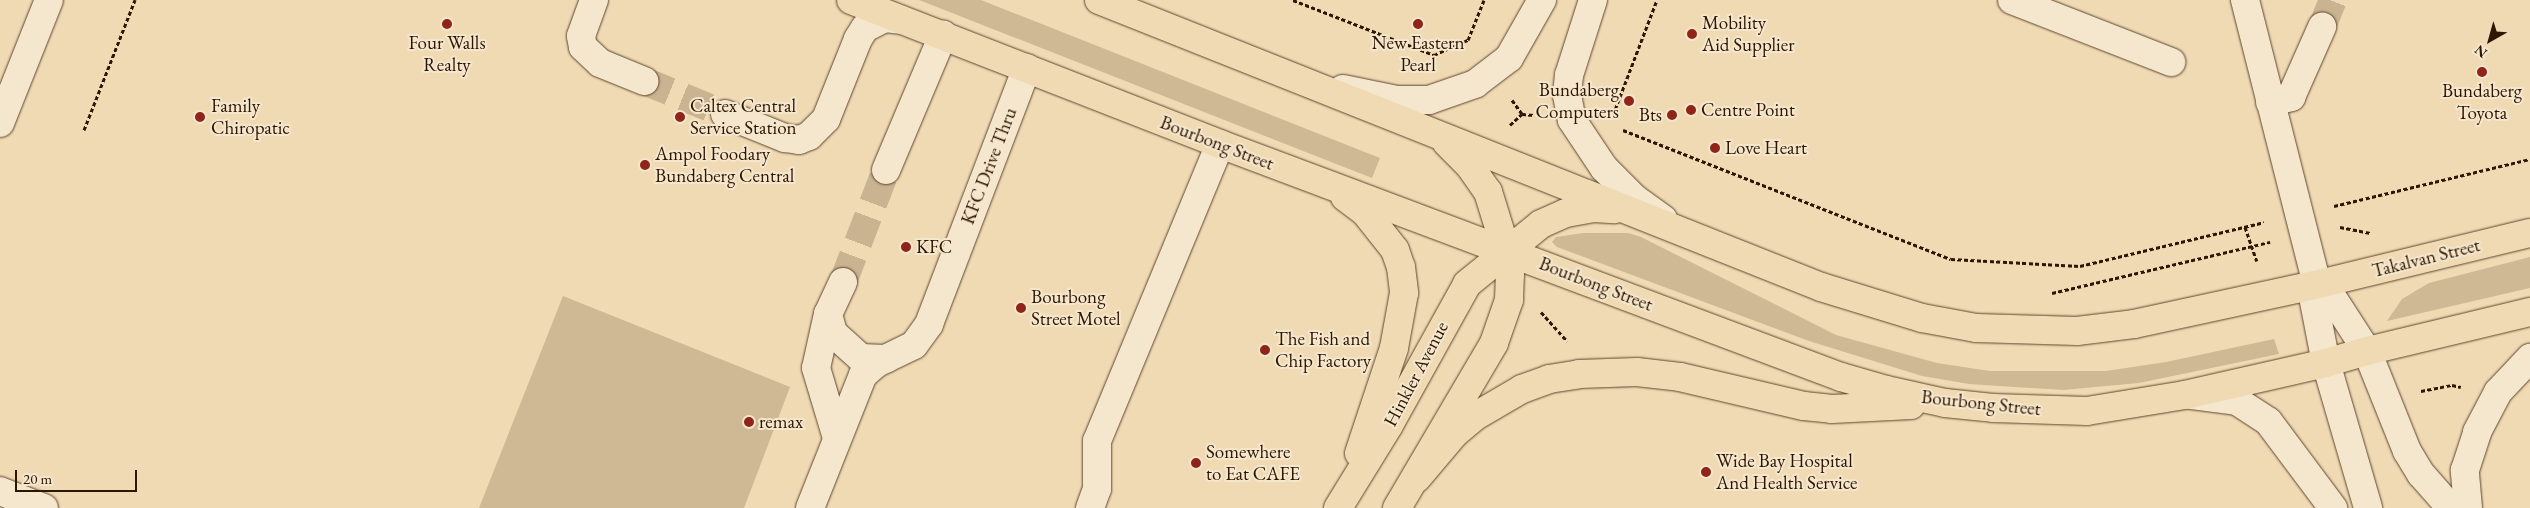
<!DOCTYPE html>
<html>
<head>
<meta charset="utf-8">
<style>
  body { margin:0 }
  #map { position:relative; width:2530px; height:508px; overflow:hidden; background:#f0dab4; font-family:"EB Garamond",serif }
  div>[style] { position:absolute }
  .green>* { inset:0; background:#cfb995 }
  .minor-tunnel>* { height:28px; margin-top:-14px; transform-origin:0; background:repeating-linear-gradient(90deg,#c9b390 0 28px,transparent 0 42px) }
  .path>* { height:3px; margin-top:-1.5px; transform-origin:0; background:repeating-linear-gradient(90deg,#2e1500 0 4px,transparent 0 6.5px) }
  .roads { filter:drop-shadow(0 0 1px #5e462d) drop-shadow(0 0 1px #5e462d) }
  .minor>* { height:28px; margin:-14px; padding:0 14px; transform-origin:14px; border-radius:14px; background:#f5e7ce }
  .major>* { height:28px; margin:-14px; padding:0 14px; transform-origin:14px; border-radius:14px; background:#f0dab4 }
  .highway>* { height:28px; margin:-14px; padding:0 14px; transform-origin:14px; border-radius:14px; background:#f0dab4 }
  .dots>* { width:14px; height:14px; translate:-50% -50%; box-sizing:border-box; border:2px solid #f5e7ce; border-radius:50% }
  span { translate:-50% -50%; white-space:nowrap; text-align:center; line-height:1.15; -webkit-text-stroke:4px #f5e7ce; paint-order:stroke }
  .poi-label { font-size:19px; color:#2e1500 }
  .left { translate:0 -50%; text-align:left }
  .right { translate:-100% -50%; text-align:right }
  .street-label { font-size:19px; color:#2e1500 }
  .north { position:absolute; left:2465px; top:15px; width:50px; height:50px; -webkit-text-stroke:4px #f5e7ce; paint-order:stroke; rotate:218deg; font-size:14px; font-weight:700; line-height:20px; text-align:center; color:#2e1500 }
  .north::after { content:''; display:block; margin:auto; width:18px; height:22px; background:#2e1500; clip-path:polygon(50% 0,100% 100%,50% 72%,0 100%) }
  .scale { position:absolute; left:15px; top:470px; width:122px; height:22px; box-sizing:border-box; border:2px solid #2e1500; border-top:0; padding-left:6px; font-size:15px; line-height:18px; white-space:nowrap; color:#2e1500; -webkit-text-stroke:4px #f5e7ce; paint-order:stroke }
</style>
</head>
<body>
<div id="map">
  <div class="green">
    <i style="clip-path:polygon(919px 0,981px 0,1380px 158px,1372px 178px)"></i>
    <i style="clip-path:polygon(1583px 233px,1628px 233px,1641px 237px,1836px 335px,1937px 363px,1990px 371px,2106px 371px,2166px 362px,2274px 339px,2279px 354px,2139px 383px,2063px 390px,1969px 384px,1922px 376px,1809px 341px,1557px 247px,1552px 242px,1556px 237px)"></i>
    <i style="clip-path:polygon(2530px 257px,2530px 288px,2387px 321px,2402px 299px,2429px 283px)"></i>
    <i style="clip-path:polygon(563px 296px,790px 387px,744px 508px,479px 508px)"></i>
  </div>
  <div class="minor-tunnel">
    <i style="left:2322px;top:27px;width:29px;rotate:-68deg"></i>
    <i style="left:644px;top:81px;width:87px;rotate:22.2deg"></i>
    <i style="left:843px;top:282px;width:120px;rotate:-69deg"></i>
  </div>
  <div class="path">
    <i style="left:1293px;top:0;width:151px;rotate:21.3deg"></i>
    <i style="left:1434px;top:55px;width:37px;rotate:-24deg"></i>
    <i style="left:1468px;top:40px;width:43px;rotate:-68.2deg"></i>
    <i style="left:1512px;top:100px;width:17px;rotate:54deg"></i>
    <i style="left:1522px;top:114px;width:12px;rotate:5deg"></i>
    <i style="left:1613px;top:115px;width:123px;rotate:-69.1deg"></i>
    <i style="left:1510px;top:125px;width:16px;rotate:-43deg"></i>
    <i style="left:84px;top:130px;width:140px;rotate:-68.6deg"></i>
    <i style="left:1623px;top:130px;width:352px;rotate:21.5deg"></i>
    <i style="left:1951px;top:259px;width:129px;rotate:3.1deg"></i>
    <i style="left:2080px;top:266px;width:189px;rotate:-13.4deg"></i>
    <i style="left:2334px;top:206px;width:202px;rotate:-13.5deg"></i>
    <i style="left:2245px;top:227px;width:36px;rotate:71deg"></i>
    <i style="left:2340px;top:227px;width:31px;rotate:11deg"></i>
    <i style="left:2052px;top:293px;width:224px;rotate:-13.2deg"></i>
    <i style="left:1541px;top:312px;width:39px;rotate:48deg"></i>
    <i style="left:2421px;top:391px;width:32px;rotate:-11deg"></i>
    <i style="left:2452px;top:385px;width:9px;rotate:13deg"></i>
  </div>
  <div class="roads">
    <div class="minor">
      <i style="left:594px;top:0;width:38px;rotate:110deg"></i>
      <i style="left:581px;top:36px;width:11px;rotate:80deg"></i>
      <i style="left:583px;top:47px;width:23px;rotate:43deg"></i>
      <i style="left:600px;top:63px;width:48px;rotate:22.2deg"></i>
      <i style="left:1593px;top:0;width:79px;rotate:107.7deg"></i>
      <i style="left:1569px;top:75px;width:20px;rotate:96deg"></i>
      <i style="left:1567px;top:95px;width:25px;rotate:79deg"></i>
      <i style="left:1572px;top:120px;width:58px;rotate:56.3deg"></i>
      <i style="left:1604px;top:168px;width:42px;rotate:45deg"></i>
      <i style="left:1634px;top:198px;width:36px;rotate:36deg"></i>
      <i style="left:2012px;top:0;width:171px;rotate:21.3deg"></i>
      <i style="left:2245px;top:0;width:294px;rotate:75.8deg"></i>
      <i style="left:1343px;top:89px;width:55px;rotate:11.5deg"></i>
      <i style="left:1397px;top:100px;width:32px"></i>
      <i style="left:1429px;top:100px;width:49px;rotate:-19.2deg"></i>
      <i style="left:1475px;top:84px;width:43px;rotate:-37.4deg"></i>
      <i style="left:1509px;top:58px;width:67px;rotate:-60.4deg"></i>
      <i style="left:2270px;top:102px;width:22px;rotate:-13deg"></i>
      <i style="left:2291px;top:97px;width:77px;rotate:-66.1deg"></i>
      <i style="left:725px;top:114px;width:65px;rotate:21.8deg"></i>
      <i style="left:785px;top:138px;width:14px;rotate:8deg"></i>
      <i style="left:799px;top:140px;width:11px;rotate:-22deg"></i>
      <i style="left:809px;top:136px;width:24px;rotate:-45deg"></i>
      <i style="left:826px;top:119px;width:86px;rotate:-68.2deg"></i>
      <i style="left:858px;top:39px;width:13px;rotate:-58deg"></i>
      <i style="left:865px;top:28px;width:22px;rotate:-27deg"></i>
      <i style="left:885px;top:18px;width:16px;rotate:7deg"></i>
      <i style="left:0;top:123px;width:132px;rotate:-68.3deg"></i>
      <i style="left:886px;top:170px;width:147px;rotate:-67.1deg"></i>
      <i style="left:843px;top:282px;width:35px;rotate:115deg"></i>
      <i style="left:828px;top:314px;width:20px;rotate:75deg"></i>
      <i style="left:833px;top:333px;width:38px;rotate:42deg"></i>
      <i style="left:861px;top:358px;width:25px;rotate:2deg"></i>
      <i style="left:2323px;top:283px;width:81px;rotate:57.1deg"></i>
      <i style="left:2367px;top:351px;width:108px;rotate:68.2deg"></i>
      <i style="left:2407px;top:451px;width:27px;rotate:59deg"></i>
      <i style="left:2421px;top:474px;width:45px;rotate:48.6deg"></i>
      <i style="left:2311px;top:286px;width:78px;rotate:79deg"></i>
      <i style="left:2326px;top:363px;width:151px;rotate:73.8deg"></i>
      <i style="left:828px;top:314px;width:55px;rotate:102.5deg"></i>
      <i style="left:816px;top:368px;width:73px;rotate:73.3deg"></i>
      <i style="left:2192px;top:395px;width:45px;rotate:7.6deg"></i>
      <i style="left:2237px;top:401px;width:37px;rotate:33deg"></i>
      <i style="left:2268px;top:421px;width:109px;rotate:53.2deg"></i>
      <i style="left:0;top:491px;width:47px;rotate:21.1deg"></i>
      <i style="left:810px;top:508px;width:143px;rotate:-68.3deg"></i>
      <i style="left:863px;top:375px;width:18px;rotate:-41deg"></i>
      <i style="left:877px;top:363px;width:41px;rotate:-25.9deg"></i>
      <i style="left:914px;top:345px;width:26px;rotate:-54deg"></i>
      <i style="left:929px;top:324px;width:274px;rotate:-69.1deg"></i>
      <i style="left:1090px;top:508px;width:20px;rotate:-70deg"></i>
      <i style="left:1097px;top:489px;width:48px;rotate:-90deg"></i>
      <i style="left:1097px;top:441px;width:321px;rotate:-67.5deg"></i>
      <i style="left:2468px;top:508px;width:38px;rotate:-95deg"></i>
      <i style="left:2465px;top:470px;width:40px;rotate:-72deg"></i>
      <i style="left:2477px;top:432px;width:45px;rotate:-62.3deg"></i>
      <i style="left:2498px;top:392px;width:47px;rotate:-46.7deg"></i>
    </div>
    <div class="major">
      <i style="left:851px;top:0;width:396px;rotate:21.3deg"></i>
      <i style="left:1220px;top:144px;width:663px;rotate:20.57deg"></i>
      <i style="left:1841px;top:377px;width:47px;rotate:16.1deg"></i>
      <i style="left:1886px;top:390px;width:60px;rotate:12.4deg"></i>
      <i style="left:1945px;top:403px;width:48px;rotate:5.9deg"></i>
      <i style="left:1993px;top:408px;width:94px;rotate:1.8deg"></i>
      <i style="left:2087px;top:411px;width:99px;rotate:-9.3deg"></i>
      <i style="left:2185px;top:395px;width:145px;rotate:-12.8deg"></i>
      <i style="left:2326px;top:363px;width:43px;rotate:-16.3deg"></i>
      <i style="left:1099px;top:0;width:777px;rotate:21.68deg"></i>
      <i style="left:1821px;top:287px;width:106px;rotate:17.1deg"></i>
      <i style="left:1922px;top:318px;width:55px;rotate:10.5deg"></i>
      <i style="left:1976px;top:328px;width:101px;rotate:1.7deg"></i>
      <i style="left:2077px;top:331px;width:57px;rotate:-7deg"></i>
      <i style="left:2134px;top:324px;width:193px;rotate:-12.2deg"></i>
      <i style="left:1345px;top:197px;width:25px;rotate:37deg"></i>
      <i style="left:1365px;top:212px;width:48px;rotate:51.7deg"></i>
      <i style="left:1395px;top:250px;width:18px;rotate:71deg"></i>
      <i style="left:1401px;top:267px;width:26px;rotate:83deg"></i>
      <i style="left:1404px;top:293px;width:56px;rotate:100.3deg"></i>
      <i style="left:1394px;top:348px;width:111px;rotate:108.4deg"></i>
      <i style="left:1417px;top:478px;width:57px;rotate:-49.9deg"></i>
      <i style="left:1454px;top:434px;width:26px;rotate:-40deg"></i>
      <i style="left:1474px;top:417px;width:56px;rotate:-30.3deg"></i>
      <i style="left:1522px;top:389px;width:29px;rotate:-20deg"></i>
      <i style="left:1549px;top:379px;width:30px;rotate:-9deg"></i>
      <i style="left:1579px;top:374px;width:58px;rotate:-2deg"></i>
      <i style="left:1637px;top:372px;width:43px;rotate:6.6deg"></i>
      <i style="left:1680px;top:377px;width:127px;rotate:13.2deg"></i>
      <i style="left:1804px;top:406px;width:28px;rotate:6deg"></i>
      <i style="left:1832px;top:409px;width:79px;rotate:-2.9deg"></i>
      <i style="left:1338px;top:508px;width:97px;rotate:-58.4deg"></i>
      <i style="left:1389px;top:425px;width:161px;rotate:-61deg"></i>
      <i style="left:1467px;top:284px;width:95px;rotate:-39deg"></i>
      <i style="left:1541px;top:224px;width:27px;rotate:-24deg"></i>
      <i style="left:1566px;top:213px;width:27px;rotate:-10deg"></i>
      <i style="left:1593px;top:208px;width:22px;rotate:3deg"></i>
      <i style="left:1397px;top:508px;width:191px;rotate:-59.5deg"></i>
      <i style="left:1494px;top:343px;width:46px;rotate:-70.8deg"></i>
      <i style="left:1509px;top:300px;width:25px;rotate:-88deg"></i>
      <i style="left:1510px;top:275px;width:25px;rotate:-99deg"></i>
      <i style="left:1506px;top:250px;width:61px;rotate:-107.2deg"></i>
      <i style="left:1488px;top:192px;width:32px;rotate:-125deg"></i>
      <i style="left:1470px;top:166px;width:33px;rotate:-135deg"></i>
    </div>
    <div class="highway">
      <i style="left:2323px;top:283px;width:213px;rotate:-13.6deg"></i>
      <i style="left:2367px;top:351px;width:168px;rotate:-13.5deg"></i>
    </div>
  </div>
  <div class="dots">
    <i style="left:447px;top:24px;background:#8f2418"></i>
    <i style="left:1418px;top:24px;background:#8f2418"></i>
    <i style="left:1692px;top:34px;background:#8f2418"></i>
    <i style="left:2482px;top:72px;background:#8f2418"></i>
    <i style="left:1629px;top:101px;background:#8f2418"></i>
    <i style="left:1691px;top:110px;background:#8f2418"></i>
    <i style="left:1672px;top:115px;background:#8f2418"></i>
    <i style="left:200px;top:117px;background:#8f2418"></i>
    <i style="left:680px;top:117px;background:#8f2418"></i>
    <i style="left:1715px;top:148px;background:#8f2418"></i>
    <i style="left:645px;top:165px;background:#8f2418"></i>
    <i style="left:906px;top:247px;background:#8f2418"></i>
    <i style="left:1021px;top:308px;background:#8f2418"></i>
    <i style="left:1265px;top:350px;background:#8f2418"></i>
    <i style="left:749px;top:422px;background:#8f2418"></i>
    <i style="left:1196px;top:463px;background:#8f2418"></i>
    <i style="left:1706px;top:472px;background:#8f2418"></i>
  </div>
  <div class="poi-label">
    <span class="left" style="left:1702px;top:34px">Mobility<br>Aid Supplier</span>
    <span style="left:447px;top:54px">Four Walls<br>Realty</span>
    <span style="left:1418px;top:54px">New Eastern<br>Pearl</span>
    <span class="right" style="left:1619px;top:101px">Bundaberg<br>Computers</span>
    <span style="left:2482px;top:102px">Bundaberg<br>Toyota</span>
    <span class="left" style="left:211px;top:117px">Family<br>Chiropatic</span>
    <span class="left" style="left:690px;top:117px">Caltex Central<br>Service Station</span>
    <span class="left" style="left:1701px;top:110px">Centre Point</span>
    <span class="right" style="left:1662px;top:115px">Bts</span>
    <span class="left" style="left:1725px;top:148px">Love Heart</span>
    <span class="left" style="left:655px;top:165px">Ampol Foodary<br>Bundaberg Central</span>
    <span class="left" style="left:916px;top:247px">KFC</span>
    <span class="left" style="left:1031px;top:308px">Bourbong<br>Street Motel</span>
    <span class="left" style="left:1275px;top:350px">The Fish and<br>Chip Factory</span>
    <span class="left" style="left:759px;top:422px">remax</span>
    <span class="left" style="left:1206px;top:463px">Somewhere<br>to Eat CAFE</span>
    <span class="left" style="left:1716px;top:472px">Wide Bay Hospital<br>And Health Service</span>
  </div>
  <div class="street-label">
    <span style="left:1217px;top:143px;rotate:21deg">Bourbong Street</span>
    <span style="left:989px;top:166px;rotate:-69deg">KFC Drive Thru</span>
    <span style="left:2426px;top:258px;rotate:-14deg">Takalvan Street</span>
    <span style="left:1596px;top:284px;rotate:21deg">Bourbong Street</span>
    <span style="left:1416px;top:374px;rotate:-62deg">Hinkler Avenue</span>
    <span style="left:1981px;top:403px;rotate:6deg">Bourbong Street</span>
  </div>
  <div class="north">N</div>
  <div class="scale">20 m</div>
</div>
</body>
</html>
